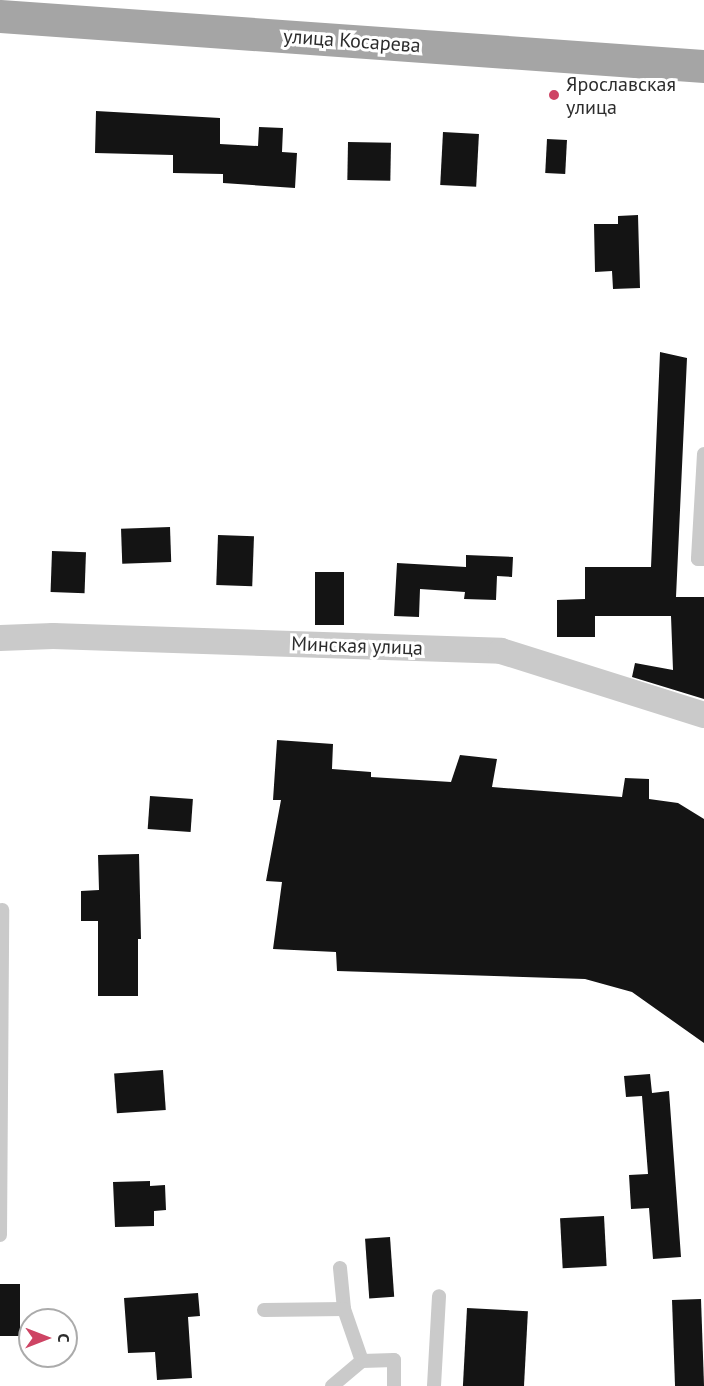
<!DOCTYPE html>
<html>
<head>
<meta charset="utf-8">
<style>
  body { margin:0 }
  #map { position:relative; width:704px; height:1386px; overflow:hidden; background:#fff; font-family:"PT Sans",sans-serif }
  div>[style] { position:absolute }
  .building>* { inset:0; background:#141414; transform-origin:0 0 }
  .service>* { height:14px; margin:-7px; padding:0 7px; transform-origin:7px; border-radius:7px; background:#cacaca }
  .minor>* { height:26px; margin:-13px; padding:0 13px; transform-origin:13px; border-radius:13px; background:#cacaca }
  .primary>* { height:33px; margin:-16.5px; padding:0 16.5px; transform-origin:16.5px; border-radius:16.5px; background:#a5a5a5 }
  .dots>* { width:16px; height:16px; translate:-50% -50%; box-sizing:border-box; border:3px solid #fff; border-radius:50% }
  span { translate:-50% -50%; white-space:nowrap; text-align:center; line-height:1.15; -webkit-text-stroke:6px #fff; paint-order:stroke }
  .street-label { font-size:20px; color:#2d2d2d }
  .poi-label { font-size:20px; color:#2d2d2d }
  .left { translate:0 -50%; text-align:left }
  .north { position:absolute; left:18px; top:1308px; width:60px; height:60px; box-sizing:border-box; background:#fff; border:2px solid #ababab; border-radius:50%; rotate:90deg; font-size:16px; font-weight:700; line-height:24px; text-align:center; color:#2d2d2d }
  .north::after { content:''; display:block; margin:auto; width:21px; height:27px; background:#ce4464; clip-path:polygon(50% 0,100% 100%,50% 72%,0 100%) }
</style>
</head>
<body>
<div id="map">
  <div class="building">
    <i style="clip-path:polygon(96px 111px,220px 118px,220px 144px,258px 146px,259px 127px,283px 128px,282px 152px,297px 153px,295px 188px,223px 183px,223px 174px,173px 173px,173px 155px,95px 153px)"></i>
    <i style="left:443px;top:132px;width:36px;height:53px;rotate:3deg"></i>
    <i style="left:547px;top:139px;width:20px;height:34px;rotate:3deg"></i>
    <i style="left:348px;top:142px;width:43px;height:38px;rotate:1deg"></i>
    <i style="clip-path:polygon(638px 215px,640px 288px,613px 289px,612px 271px,595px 272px,594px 224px,618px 224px,618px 216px)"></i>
    <i style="clip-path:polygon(660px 352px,687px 358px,676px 597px,704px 597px,704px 699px,632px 677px,635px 663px,673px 670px,671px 616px,595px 616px,595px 637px,557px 637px,557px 600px,585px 599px,585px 567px,651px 567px)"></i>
    <i style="left:170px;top:527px;width:35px;height:49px;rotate:88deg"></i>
    <i style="left:218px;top:535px;width:36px;height:50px;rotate:2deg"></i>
    <i style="left:52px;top:551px;width:34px;height:41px;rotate:2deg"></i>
    <i style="clip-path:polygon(466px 555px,513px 557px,512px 577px,497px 576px,496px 600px,464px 599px,465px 592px,420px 589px,419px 617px,394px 616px,397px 563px,466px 567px)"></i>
    <i style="left:315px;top:572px;width:29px;height:53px"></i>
    <i style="clip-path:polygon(277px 740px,333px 744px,332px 769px,371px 772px,371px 777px,451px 782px,460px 755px,497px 759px,492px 787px,622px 797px,625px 778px,649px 779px,649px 799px,678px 803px,704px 819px,704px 1043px,632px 992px,585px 979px,337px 971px,336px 952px,273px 949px,282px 882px,266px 881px,281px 800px,273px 800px)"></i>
    <i style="left:150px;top:796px;width:43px;height:33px;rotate:4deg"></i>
    <i style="clip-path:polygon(139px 854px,141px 939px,138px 939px,138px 996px,98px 996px,98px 921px,81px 921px,81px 891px,99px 890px,98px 855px)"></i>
    <i style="left:163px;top:1070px;width:40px;height:49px;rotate:86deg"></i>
    <i style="clip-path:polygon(650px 1074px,652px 1093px,669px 1091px,681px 1257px,653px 1259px,649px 1208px,631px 1209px,629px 1175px,648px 1174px,642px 1096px,626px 1097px,624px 1076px)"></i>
    <i style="clip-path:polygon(150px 1181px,150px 1186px,165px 1185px,166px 1210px,154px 1211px,154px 1226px,115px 1227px,113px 1182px)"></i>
    <i style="left:604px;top:1216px;width:50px;height:44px;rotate:87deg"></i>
    <i style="left:390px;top:1237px;width:60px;height:25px;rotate:86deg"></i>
    <i style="left:0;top:1284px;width:20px;height:52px"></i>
    <i style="clip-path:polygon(198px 1293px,200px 1316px,188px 1317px,192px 1378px,157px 1380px,155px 1352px,128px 1353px,124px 1298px)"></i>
    <i style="left:701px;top:1299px;width:87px;height:29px;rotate:88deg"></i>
    <i style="left:467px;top:1308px;width:61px;height:78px;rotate:3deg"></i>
  </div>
  <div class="service">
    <i style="left:704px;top:454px;width:105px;rotate:93.3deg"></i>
    <i style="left:698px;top:559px;width:6px"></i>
    <i style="left:0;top:1235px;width:325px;rotate:-89.6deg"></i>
    <i style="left:340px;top:1268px;width:41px;rotate:84.4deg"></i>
    <i style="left:344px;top:1309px;width:55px;rotate:70.9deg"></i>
    <i style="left:264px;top:1310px;width:80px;rotate:-0.7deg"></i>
    <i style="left:332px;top:1386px;width:39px;rotate:-40deg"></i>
    <i style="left:362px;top:1361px;width:32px;rotate:-2deg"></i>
    <i style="left:394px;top:1360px;width:26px;rotate:90deg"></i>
    <i style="left:434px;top:1386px;width:90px;rotate:-86.8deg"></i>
  </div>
  <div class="minor">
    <i style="left:0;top:638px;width:53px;rotate:-2.2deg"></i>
    <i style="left:53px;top:636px;width:448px;rotate:1.9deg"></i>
    <i style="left:501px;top:651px;width:213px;rotate:17.5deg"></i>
  </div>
  <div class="primary">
    <i style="left:0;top:16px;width:706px;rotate:4.06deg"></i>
  </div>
  <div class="dots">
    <i style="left:554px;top:95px;background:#ce4464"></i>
  </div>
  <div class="street-label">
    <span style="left:352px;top:41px;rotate:4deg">улица Косарева</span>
    <span style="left:357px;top:646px;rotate:2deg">Минская улица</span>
  </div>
  <div class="poi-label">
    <span class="left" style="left:566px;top:96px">Ярославская<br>улица</span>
  </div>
  <div class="north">С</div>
</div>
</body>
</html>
